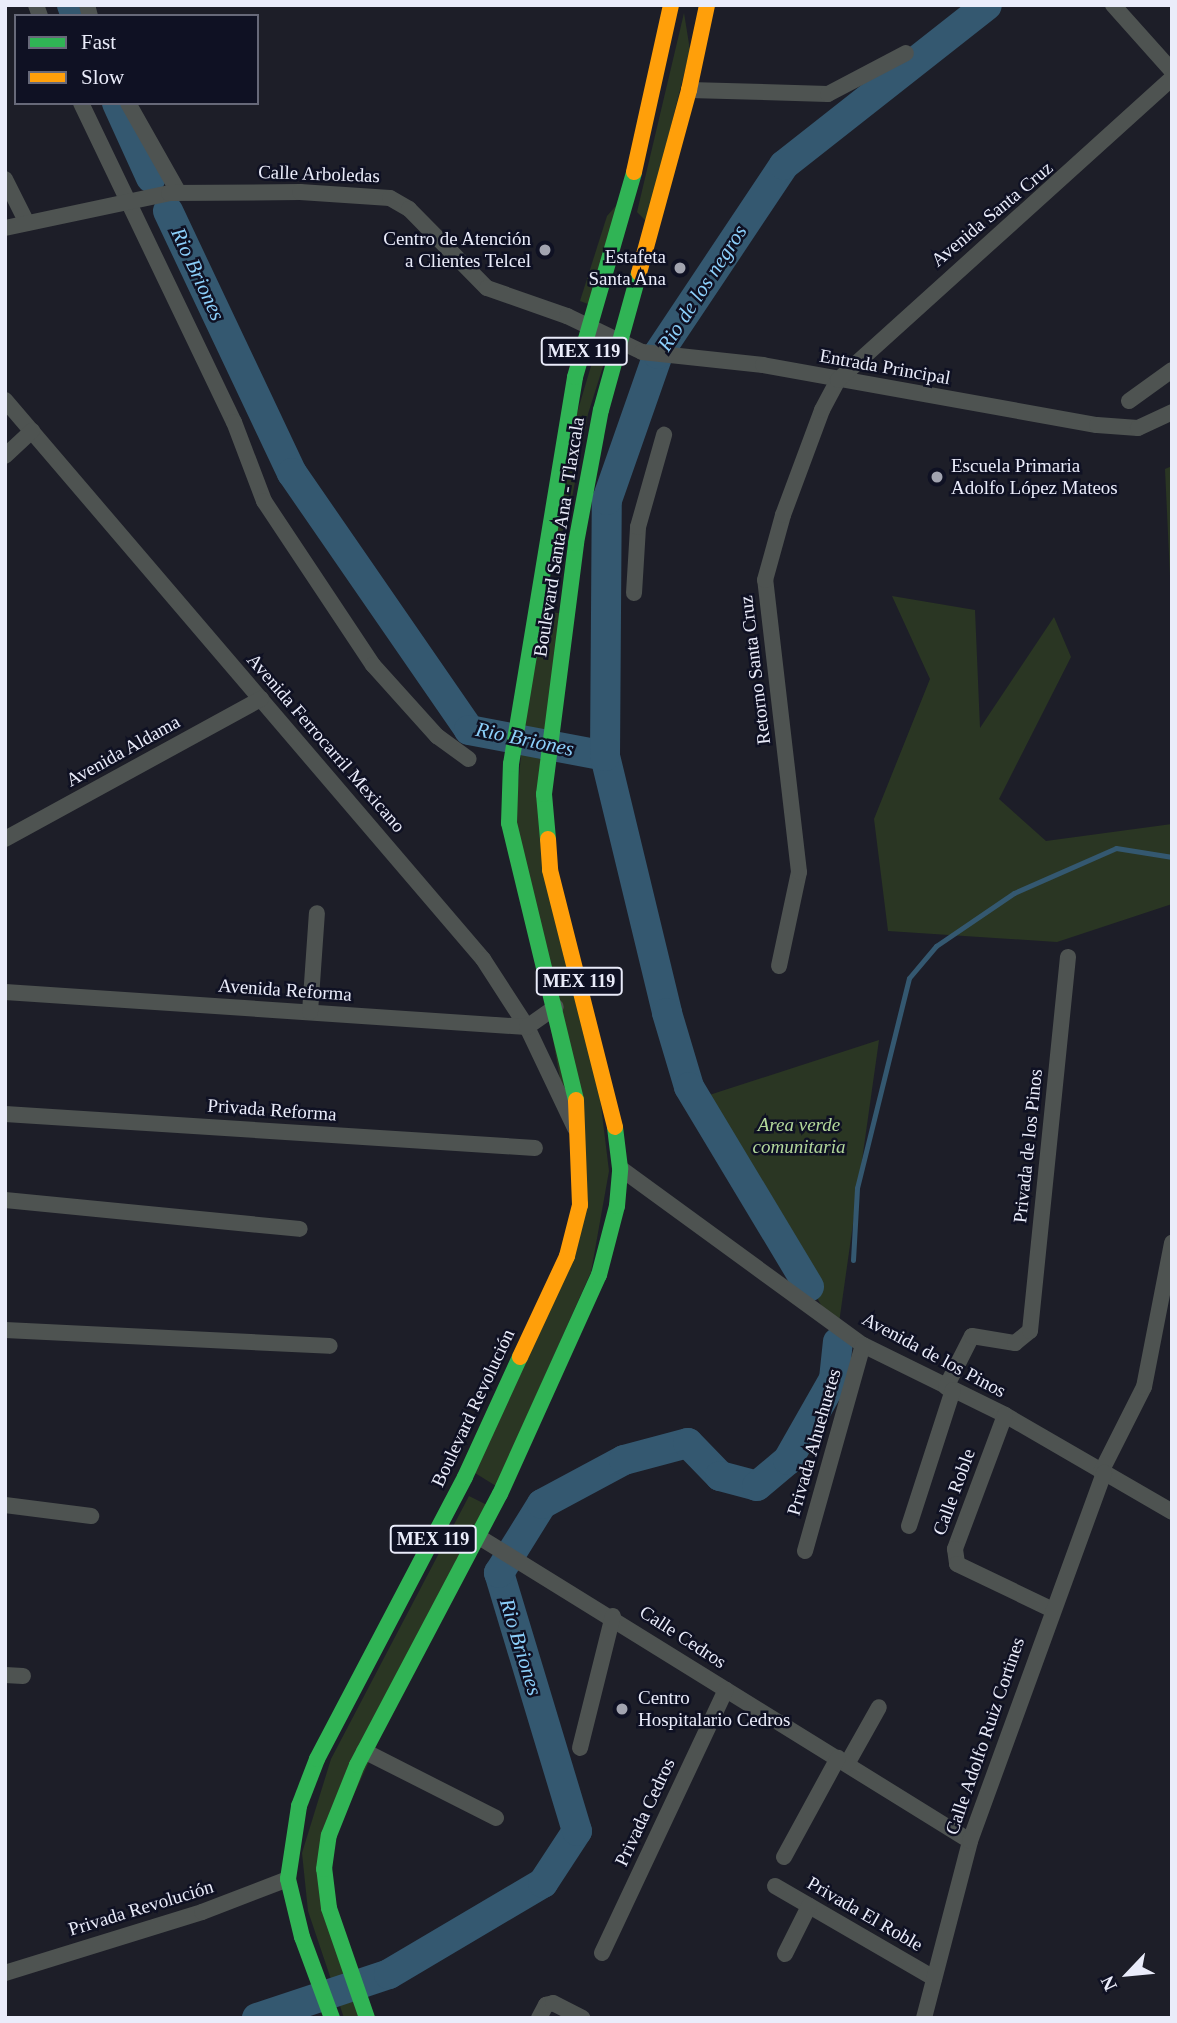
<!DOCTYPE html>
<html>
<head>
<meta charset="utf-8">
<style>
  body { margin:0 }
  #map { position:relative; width:1177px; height:2023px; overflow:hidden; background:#1d1e28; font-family:Georgia,serif }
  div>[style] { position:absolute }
  .green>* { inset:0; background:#2a3623 }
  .stream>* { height:5px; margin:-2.5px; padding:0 2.5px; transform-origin:2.5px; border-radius:2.5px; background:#345870 }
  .river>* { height:30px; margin:-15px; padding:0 15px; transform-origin:15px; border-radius:15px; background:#345870 }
  .street>* { height:16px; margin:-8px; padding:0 8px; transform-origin:8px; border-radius:8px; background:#4e5351 }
  .fast>* { height:16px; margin:-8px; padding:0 8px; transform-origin:8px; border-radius:8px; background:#30b455 }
  .slow>* { height:16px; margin:-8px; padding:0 8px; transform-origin:8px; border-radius:8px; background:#ff9f0a }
  .dots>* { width:19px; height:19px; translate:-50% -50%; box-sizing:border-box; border:4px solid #0f1123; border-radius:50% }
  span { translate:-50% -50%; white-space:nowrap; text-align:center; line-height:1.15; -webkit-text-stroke:5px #0f1123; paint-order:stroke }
  .shield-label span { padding:2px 5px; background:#0f1123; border:2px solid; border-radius:5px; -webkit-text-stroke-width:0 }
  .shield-label { font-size:18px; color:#eaecfa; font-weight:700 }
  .street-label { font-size:19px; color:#eaecfa }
  .poi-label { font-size:19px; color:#eaecfa }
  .right { translate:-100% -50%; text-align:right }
  .left { translate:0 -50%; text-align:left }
  .park-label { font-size:19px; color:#b3d89b; font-style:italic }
  .water-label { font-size:21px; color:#8ccffa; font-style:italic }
  .frame { position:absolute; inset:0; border:7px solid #eaecfa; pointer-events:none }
  .legend { position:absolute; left:14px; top:14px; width:245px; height:91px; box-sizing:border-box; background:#0f1123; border:2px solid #676979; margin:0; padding:9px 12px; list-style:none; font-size:21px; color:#eaecfa }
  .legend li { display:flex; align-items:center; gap:14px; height:35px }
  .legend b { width:35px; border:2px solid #676979 }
  .north { position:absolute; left:1093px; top:1939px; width:70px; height:70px; -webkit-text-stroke:5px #0f1123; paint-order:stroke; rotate:244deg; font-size:19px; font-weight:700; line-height:28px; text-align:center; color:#eaecfa }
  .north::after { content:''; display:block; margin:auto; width:24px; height:32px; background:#eaecfa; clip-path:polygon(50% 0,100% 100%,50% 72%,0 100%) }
</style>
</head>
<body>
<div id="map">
  <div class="green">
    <i style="clip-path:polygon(684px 13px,690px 50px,647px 222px,637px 212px)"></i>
    <i style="clip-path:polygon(621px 200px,593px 306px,580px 301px,607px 216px)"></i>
    <i style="clip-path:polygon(594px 356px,606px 357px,588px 414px,566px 529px,556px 533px,577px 413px)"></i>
    <i style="clip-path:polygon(1172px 466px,1172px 619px,1165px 469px)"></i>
    <i style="clip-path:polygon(892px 596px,975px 610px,980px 728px,1054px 617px,1071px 657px,999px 799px,1046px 841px,1172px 824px,1172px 904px,1057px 942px,888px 931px,874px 819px,930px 679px)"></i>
    <i style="clip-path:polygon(536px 610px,565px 614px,542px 792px,596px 1065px,609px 1171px,591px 1272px,496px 1486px,475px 1473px,583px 1206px,514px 824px)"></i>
    <i style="clip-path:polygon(879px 1040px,839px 1323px,827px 1315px,700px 1098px)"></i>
    <i style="clip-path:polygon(469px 1496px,487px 1505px,321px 1866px,361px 2018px,344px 2018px,308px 1911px,302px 1853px,331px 1759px)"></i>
  </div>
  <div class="stream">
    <i style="left:853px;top:1260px;width:72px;rotate:-86.8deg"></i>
    <i style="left:857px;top:1188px;width:216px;rotate:-76.1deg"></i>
    <i style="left:909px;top:978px;width:42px;rotate:-49.8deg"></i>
    <i style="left:936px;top:946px;width:94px;rotate:-34.2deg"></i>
    <i style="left:1014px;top:893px;width:111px;rotate:-23.8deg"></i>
    <i style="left:1116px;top:848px;width:57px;rotate:9.1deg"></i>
  </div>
  <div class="river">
    <i style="left:72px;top:5px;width:12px;rotate:70deg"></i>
    <i style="left:117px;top:103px;width:82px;rotate:65.6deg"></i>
    <i style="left:168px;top:211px;width:290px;rotate:64.7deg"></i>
    <i style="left:292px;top:473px;width:312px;rotate:55.4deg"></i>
    <i style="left:469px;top:730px;width:138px;rotate:10.8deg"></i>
    <i style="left:605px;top:756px;width:264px;rotate:76.4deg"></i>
    <i style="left:667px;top:1013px;width:77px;rotate:73.4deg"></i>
    <i style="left:689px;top:1087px;width:233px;rotate:59deg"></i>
    <i style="left:605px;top:756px;width:256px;rotate:-89.6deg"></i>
    <i style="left:607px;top:500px;width:155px;rotate:-70.7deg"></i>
    <i style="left:658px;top:354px;width:227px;rotate:-56.3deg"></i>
    <i style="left:784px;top:165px;width:258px;rotate:-38.2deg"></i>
    <i style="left:257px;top:2018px;width:139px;rotate:-18.4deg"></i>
    <i style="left:389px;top:1974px;width:179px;rotate:-30.6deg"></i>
    <i style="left:543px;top:1883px;width:62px;rotate:-56.8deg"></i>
    <i style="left:577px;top:1831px;width:270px;rotate:-106.8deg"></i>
    <i style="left:499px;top:1573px;width:81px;rotate:-58.1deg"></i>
    <i style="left:542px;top:1504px;width:93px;rotate:-28.2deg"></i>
    <i style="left:624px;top:1460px;width:66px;rotate:-14.9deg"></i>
    <i style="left:688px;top:1443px;width:46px;rotate:45.9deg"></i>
    <i style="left:720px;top:1476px;width:38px;rotate:15deg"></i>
    <i style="left:757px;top:1486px;width:40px;rotate:-40deg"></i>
    <i style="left:788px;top:1460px;width:93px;rotate:-60.4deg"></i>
    <i style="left:834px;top:1379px;width:37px;rotate:-84deg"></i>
  </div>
  <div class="street">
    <i style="left:36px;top:5px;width:12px;rotate:70deg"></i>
    <i style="left:87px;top:5px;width:11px;rotate:75deg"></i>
    <i style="left:1113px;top:5px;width:89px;rotate:48.2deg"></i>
    <i style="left:689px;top:90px;width:139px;rotate:1.6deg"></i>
    <i style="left:828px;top:94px;width:88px;rotate:-27.7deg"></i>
    <i style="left:81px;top:103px;width:354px;rotate:64.4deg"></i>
    <i style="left:234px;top:422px;width:85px;rotate:69.2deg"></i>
    <i style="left:264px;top:501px;width:197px;rotate:56.4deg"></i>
    <i style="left:373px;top:665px;width:96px;rotate:48deg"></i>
    <i style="left:437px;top:736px;width:39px;rotate:36deg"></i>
    <i style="left:128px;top:103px;width:103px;rotate:60.5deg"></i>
    <i style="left:5px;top:179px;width:49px;rotate:63.4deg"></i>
    <i style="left:5px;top:228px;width:168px;rotate:-12deg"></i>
    <i style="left:169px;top:193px;width:131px;rotate:-0.4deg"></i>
    <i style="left:300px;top:192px;width:90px;rotate:3.8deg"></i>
    <i style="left:390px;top:198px;width:22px;rotate:30deg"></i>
    <i style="left:409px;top:209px;width:111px;rotate:45.4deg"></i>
    <i style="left:487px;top:288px;width:85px;rotate:19.3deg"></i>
    <i style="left:567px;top:316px;width:83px;rotate:25.6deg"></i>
    <i style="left:642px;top:352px;width:122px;rotate:6.1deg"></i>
    <i style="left:763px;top:365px;width:339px;rotate:10.2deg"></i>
    <i style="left:1097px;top:425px;width:41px;rotate:4.2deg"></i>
    <i style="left:1138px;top:428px;width:38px;rotate:-25deg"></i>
    <i style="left:5px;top:400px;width:736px;rotate:49.47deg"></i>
    <i style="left:483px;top:959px;width:81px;rotate:57.1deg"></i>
    <i style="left:527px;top:1027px;width:112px;rotate:64.6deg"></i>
    <i style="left:1129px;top:401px;width:53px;rotate:-35.8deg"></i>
    <i style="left:5px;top:456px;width:37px;rotate:-43deg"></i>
    <i style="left:634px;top:593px;width:66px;rotate:-86.5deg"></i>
    <i style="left:638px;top:527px;width:96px;rotate:-74.2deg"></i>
    <i style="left:5px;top:839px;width:292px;rotate:-28.7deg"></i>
    <i style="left:779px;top:966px;width:96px;rotate:-78deg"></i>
    <i style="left:799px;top:872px;width:294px;rotate:-96.6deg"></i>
    <i style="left:765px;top:580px;width:67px;rotate:-74.5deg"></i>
    <i style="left:783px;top:515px;width:112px;rotate:-69.6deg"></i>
    <i style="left:822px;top:410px;width:34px;rotate:-62deg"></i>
    <i style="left:838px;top:380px;width:450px;rotate:-42.1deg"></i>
    <i style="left:5px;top:992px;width:523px;rotate:3.84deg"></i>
    <i style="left:527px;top:1027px;width:35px;rotate:-35deg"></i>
    <i style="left:310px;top:1012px;width:99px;rotate:-86deg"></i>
    <i style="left:5px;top:1114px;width:531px;rotate:3.67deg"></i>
    <i style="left:620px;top:1168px;width:301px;rotate:36.1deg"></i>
    <i style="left:863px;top:1345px;width:158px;rotate:26.2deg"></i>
    <i style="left:1005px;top:1415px;width:193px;rotate:30.1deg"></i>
    <i style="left:5px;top:1200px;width:296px;rotate:5.6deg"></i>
    <i style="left:5px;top:1330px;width:325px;rotate:2.8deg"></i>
    <i style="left:946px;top:1387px;width:57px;rotate:-63deg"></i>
    <i style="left:972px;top:1336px;width:44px;rotate:9.2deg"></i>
    <i style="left:1015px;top:1343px;width:19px;rotate:-39deg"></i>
    <i style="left:1030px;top:1331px;width:376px;rotate:-84.2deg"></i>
    <i style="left:1005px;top:1415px;width:143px;rotate:110.5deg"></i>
    <i style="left:955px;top:1549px;width:15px;rotate:82deg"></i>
    <i style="left:957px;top:1564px;width:104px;rotate:25.6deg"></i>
    <i style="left:1101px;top:1472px;width:95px;rotate:-63.2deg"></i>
    <i style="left:1144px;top:1387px;width:147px;rotate:-79deg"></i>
    <i style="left:5px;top:1505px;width:87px;rotate:7.3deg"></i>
    <i style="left:909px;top:1526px;width:143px;rotate:-72.1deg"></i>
    <i style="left:479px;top:1537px;width:577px;rotate:31.76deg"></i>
    <i style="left:805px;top:1551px;width:214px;rotate:-74.3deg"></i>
    <i style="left:5px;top:1675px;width:18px;rotate:3deg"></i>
    <i style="left:580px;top:1748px;width:136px;rotate:-76deg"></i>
    <i style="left:364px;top:1751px;width:148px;rotate:26.9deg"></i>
    <i style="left:847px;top:1764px;width:65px;rotate:-60.7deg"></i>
    <i style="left:784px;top:1857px;width:113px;rotate:-61.4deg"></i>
    <i style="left:775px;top:1886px;width:184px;rotate:30.1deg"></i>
    <i style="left:602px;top:1953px;width:291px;rotate:-64.8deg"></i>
    <i style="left:785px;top:1954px;width:54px;rotate:-63.4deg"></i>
    <i style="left:5px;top:1973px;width:206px;rotate:-17.2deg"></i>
    <i style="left:202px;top:1912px;width:92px;rotate:-21deg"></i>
    <i style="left:539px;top:2018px;width:15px;rotate:-62deg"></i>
    <i style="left:546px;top:2005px;width:7px;rotate:-16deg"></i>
    <i style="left:553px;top:2003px;width:33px;rotate:27deg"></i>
    <i style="left:924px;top:2018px;width:183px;rotate:-75.4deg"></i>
    <i style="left:970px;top:1841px;width:392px;rotate:-70deg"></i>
  </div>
  <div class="fast">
    <i style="left:548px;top:839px;width:45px;rotate:-95.1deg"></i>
    <i style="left:544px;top:794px;width:253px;rotate:-82.7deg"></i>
    <i style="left:576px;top:543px;width:135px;rotate:-79.4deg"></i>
    <i style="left:601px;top:410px;width:142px;rotate:-74.5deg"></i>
    <i style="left:576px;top:1100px;width:285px;rotate:-103.6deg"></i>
    <i style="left:509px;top:823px;width:59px;rotate:-88.1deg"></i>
    <i style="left:511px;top:764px;width:392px;rotate:-80.6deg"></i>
    <i style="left:575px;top:377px;width:213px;rotate:-73.9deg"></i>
    <i style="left:332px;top:2018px;width:86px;rotate:-110.3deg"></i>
    <i style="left:302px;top:1937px;width:60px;rotate:-103.6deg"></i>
    <i style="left:288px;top:1879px;width:74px;rotate:-81.4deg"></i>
    <i style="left:299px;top:1806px;width:50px;rotate:-69deg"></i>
    <i style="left:317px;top:1759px;width:318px;rotate:-62.3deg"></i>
    <i style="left:465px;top:1477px;width:132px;rotate:-65.4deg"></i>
    <i style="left:367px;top:2018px;width:116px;rotate:-109.1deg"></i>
    <i style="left:329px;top:1908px;width:39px;rotate:-97deg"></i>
    <i style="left:324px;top:1869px;width:34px;rotate:-82deg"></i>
    <i style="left:329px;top:1835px;width:75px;rotate:-68.2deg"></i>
    <i style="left:357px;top:1765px;width:306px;rotate:-62.2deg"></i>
    <i style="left:500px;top:1494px;width:240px;rotate:-65.7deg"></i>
    <i style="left:599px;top:1275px;width:71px;rotate:-75.4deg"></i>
    <i style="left:617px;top:1206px;width:38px;rotate:-85deg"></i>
    <i style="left:620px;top:1168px;width:41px;rotate:-97deg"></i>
  </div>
  <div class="slow">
    <i style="left:634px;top:172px;width:171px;rotate:-77.5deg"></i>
    <i style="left:639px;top:273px;width:190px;rotate:-74.7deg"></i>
    <i style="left:689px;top:90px;width:87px;rotate:-78deg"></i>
    <i style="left:548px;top:839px;width:31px;rotate:86deg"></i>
    <i style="left:550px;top:870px;width:265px;rotate:75.8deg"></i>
    <i style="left:520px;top:1357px;width:111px;rotate:-65deg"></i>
    <i style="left:567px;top:1256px;width:53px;rotate:-75.7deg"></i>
    <i style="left:580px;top:1205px;width:105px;rotate:-92.2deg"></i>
  </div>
  <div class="dots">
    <i style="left:545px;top:250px;background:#a2a4b0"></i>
    <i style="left:680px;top:268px;background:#a2a4b0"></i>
    <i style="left:937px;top:477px;background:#a2a4b0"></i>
    <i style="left:622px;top:1709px;background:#a2a4b0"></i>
  </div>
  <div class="shield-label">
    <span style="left:584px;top:351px">MEX 119</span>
    <span style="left:579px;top:981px">MEX 119</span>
    <span style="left:433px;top:1539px">MEX 119</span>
  </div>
  <div class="street-label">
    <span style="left:319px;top:174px;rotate:2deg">Calle Arboledas</span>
    <span style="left:992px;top:214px;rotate:-40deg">Avenida Santa Cruz</span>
    <span style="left:885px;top:367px;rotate:10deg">Entrada Principal</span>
    <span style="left:559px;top:537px;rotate:-81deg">Boulevard Santa Ana - Tlaxcala</span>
    <span style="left:755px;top:670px;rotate:-97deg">Retorno Santa Cruz</span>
    <span style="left:326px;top:743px;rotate:49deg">Avenida Ferrocarril Mexicano</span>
    <span style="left:123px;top:751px;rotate:-29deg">Avenida Aldama</span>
    <span style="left:285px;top:990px;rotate:4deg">Avenida Reforma</span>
    <span style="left:272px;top:1110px;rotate:4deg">Privada Reforma</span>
    <span style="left:1028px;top:1146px;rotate:-84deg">Privada de los Pinos</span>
    <span style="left:934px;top:1355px;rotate:28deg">Avenida de los Pinos</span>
    <span style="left:473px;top:1408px;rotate:-65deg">Boulevard Revolución</span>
    <span style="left:814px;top:1442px;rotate:-74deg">Privada Ahuehuetes</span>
    <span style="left:954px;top:1492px;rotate:-70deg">Calle Roble</span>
    <span style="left:683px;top:1637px;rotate:33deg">Calle Cedros</span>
    <span style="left:985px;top:1736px;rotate:-71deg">Calle Adolfo Ruiz Cortines</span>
    <span style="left:645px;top:1812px;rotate:-65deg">Privada Cedros</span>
    <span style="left:141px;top:1908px;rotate:-17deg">Privada Revolución</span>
    <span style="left:865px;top:1914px;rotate:30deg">Privada El Roble</span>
  </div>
  <div class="poi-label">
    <span class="right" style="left:531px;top:250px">Centro de Atención<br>a Clientes Telcel</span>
    <span class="right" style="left:666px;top:268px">Estafeta<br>Santa Ana</span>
    <span class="left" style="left:951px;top:477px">Escuela Primaria<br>Adolfo López Mateos</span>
    <span class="left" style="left:638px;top:1709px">Centro<br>Hospitalario Cedros</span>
  </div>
  <div class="park-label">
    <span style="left:799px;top:1136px">Area verde<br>comunitaria</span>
  </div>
  <div class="water-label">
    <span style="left:198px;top:274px;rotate:65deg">Rio Briones</span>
    <span style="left:702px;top:288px;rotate:-57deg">Rio de los negros</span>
    <span style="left:525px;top:739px;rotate:12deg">Rio Briones</span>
    <span style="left:521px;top:1647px;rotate:73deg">Rio Briones</span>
  </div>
  <div class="frame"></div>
  <ul class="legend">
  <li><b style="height:9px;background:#30b455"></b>Fast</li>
  <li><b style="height:9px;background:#ff9f0a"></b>Slow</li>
  </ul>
  <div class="north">N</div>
</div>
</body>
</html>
